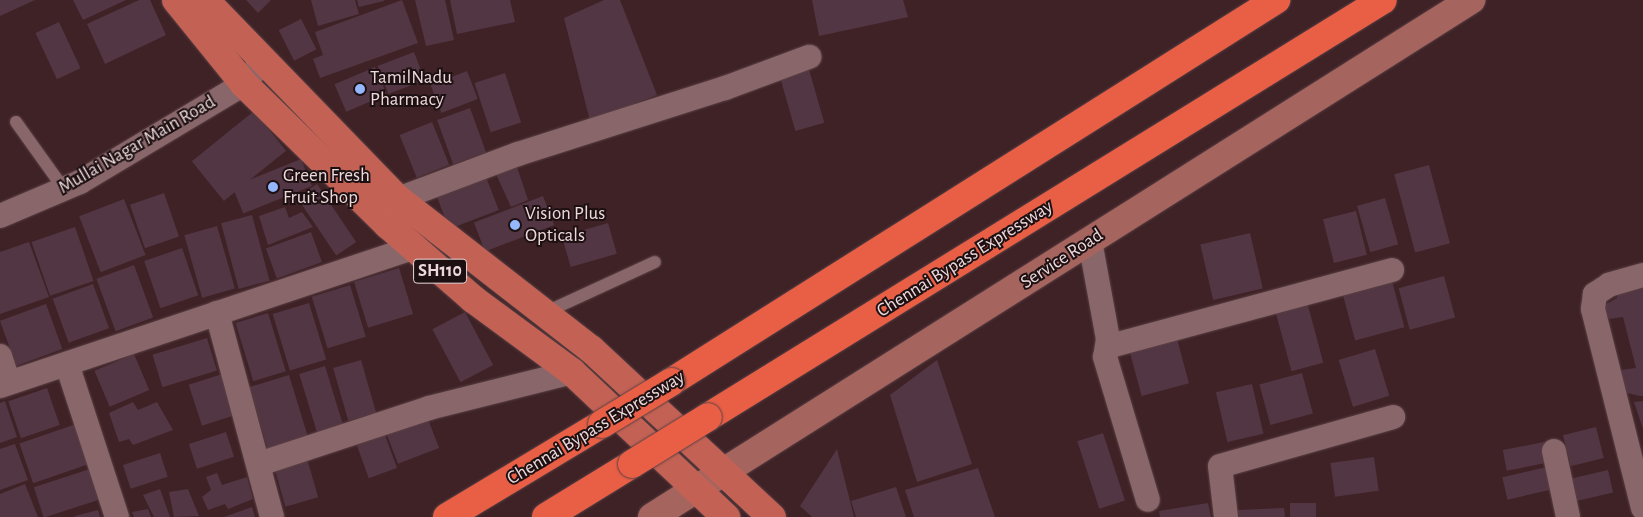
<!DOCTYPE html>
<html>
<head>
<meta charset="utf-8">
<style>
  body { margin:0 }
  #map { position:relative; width:1643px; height:517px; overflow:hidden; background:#3f2226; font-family:"Alegreya Sans",sans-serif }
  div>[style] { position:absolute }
  .building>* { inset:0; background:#523643; transform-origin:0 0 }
  .roads { filter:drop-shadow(0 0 1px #594044) drop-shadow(0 0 1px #594044) }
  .lane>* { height:12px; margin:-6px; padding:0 6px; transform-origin:6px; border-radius:6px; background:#89666a }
  .street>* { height:24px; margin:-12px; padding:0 12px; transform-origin:12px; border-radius:12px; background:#89666a }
  .secondary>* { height:28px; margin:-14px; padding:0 14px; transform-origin:14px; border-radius:14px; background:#a6645f }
  .primary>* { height:28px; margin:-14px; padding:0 14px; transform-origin:14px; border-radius:14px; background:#c36254 }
  .highway>* { height:28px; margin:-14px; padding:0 14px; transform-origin:14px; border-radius:14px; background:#e95f46 }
  .bridges { filter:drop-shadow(0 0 1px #594044) drop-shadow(0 0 1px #594044) }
  .highway-bridge>* { height:28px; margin:-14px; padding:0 14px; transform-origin:14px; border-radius:14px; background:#e95f46 }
  .dots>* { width:14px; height:14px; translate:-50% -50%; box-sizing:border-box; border:2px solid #1d1012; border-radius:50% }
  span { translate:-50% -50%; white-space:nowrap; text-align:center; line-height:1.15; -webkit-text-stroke:4px #1d1012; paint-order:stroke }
  .shield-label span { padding:1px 4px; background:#1d1012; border:1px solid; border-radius:4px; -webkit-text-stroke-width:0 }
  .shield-label { font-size:18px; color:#edd9db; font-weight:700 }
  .poi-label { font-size:19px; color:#edd9db }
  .left { translate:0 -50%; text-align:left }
  .street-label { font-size:19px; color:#edd9db }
</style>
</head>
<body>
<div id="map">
  <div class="building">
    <i style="clip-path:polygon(0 0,35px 0,0 16px)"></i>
    <i style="clip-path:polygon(73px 0,126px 0,83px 20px)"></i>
    <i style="clip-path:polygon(139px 0,150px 0,166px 35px,105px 64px,87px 24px)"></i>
    <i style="clip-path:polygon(246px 0,271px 0,258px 13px)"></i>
    <i style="clip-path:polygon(311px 0,355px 0,359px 14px,318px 26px)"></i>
    <i style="clip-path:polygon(357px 0,384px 0,384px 1px,359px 7px)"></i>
    <i style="clip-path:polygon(402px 0,418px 43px,320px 78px,313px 59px,323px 55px,315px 32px)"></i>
    <i style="clip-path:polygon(415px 0,445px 0,454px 40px,426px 46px)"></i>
    <i style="clip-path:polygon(450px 0,510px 0,515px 22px,457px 34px)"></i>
    <i style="clip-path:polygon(604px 0,620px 0,657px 95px,590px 121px,564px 18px)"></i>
    <i style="clip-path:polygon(812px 0,903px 0,908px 17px,819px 36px)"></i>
    <i style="left:301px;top:19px;width:34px;height:25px;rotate:63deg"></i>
    <i style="left:59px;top:22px;width:51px;height:26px;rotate:65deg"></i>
    <i style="left:414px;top:52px;width:30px;height:39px;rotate:69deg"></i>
    <i style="left:808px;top:66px;width:59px;height:30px;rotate:74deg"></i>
    <i style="left:375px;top:67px;width:30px;height:44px;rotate:67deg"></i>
    <i style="left:467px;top:71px;width:30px;height:39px;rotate:69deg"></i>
    <i style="left:505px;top:73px;width:52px;height:32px;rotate:72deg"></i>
    <i style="left:470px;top:108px;width:47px;height:35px;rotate:70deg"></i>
    <i style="left:254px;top:111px;width:51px;height:80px;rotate:51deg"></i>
    <i style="left:432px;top:122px;width:46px;height:35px;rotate:68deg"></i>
    <i style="left:301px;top:159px;width:29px;height:74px;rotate:68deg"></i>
    <i style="left:1429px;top:165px;width:81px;height:36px;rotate:75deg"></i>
    <i style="clip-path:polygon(517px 167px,528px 200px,511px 207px,495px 172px)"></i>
    <i style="left:483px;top:169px;width:44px;height:53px;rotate:69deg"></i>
    <i style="left:317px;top:184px;width:70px;height:24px;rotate:56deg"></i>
    <i style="left:164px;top:193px;width:46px;height:36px;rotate:71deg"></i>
    <i style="left:543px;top:196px;width:31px;height:74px;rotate:69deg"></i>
    <i style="left:1385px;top:198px;width:48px;height:29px;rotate:74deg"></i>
    <i style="left:124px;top:199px;width:60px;height:48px;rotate:69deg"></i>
    <i style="clip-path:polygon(285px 207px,289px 218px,302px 212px,313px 227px,268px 245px,259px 216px)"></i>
    <i style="left:1356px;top:211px;width:45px;height:34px;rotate:76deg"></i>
    <i style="left:252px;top:215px;width:68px;height:32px;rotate:75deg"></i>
    <i style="left:608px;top:223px;width:32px;height:48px;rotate:74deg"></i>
    <i style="left:217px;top:226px;width:65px;height:34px;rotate:74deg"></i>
    <i style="left:75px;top:227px;width:57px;height:46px;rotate:71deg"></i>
    <i style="left:311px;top:232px;width:32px;height:48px;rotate:70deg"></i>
    <i style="left:1250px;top:233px;width:57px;height:51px;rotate:77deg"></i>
    <i style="clip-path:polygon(29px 242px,49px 297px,0 314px,0 252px)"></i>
    <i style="left:182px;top:248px;width:50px;height:40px;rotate:71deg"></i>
    <i style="left:134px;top:265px;width:56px;height:40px;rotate:70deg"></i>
    <i style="left:399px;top:268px;width:48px;height:47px;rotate:73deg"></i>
    <i style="left:1444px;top:276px;width:43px;height:47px;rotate:75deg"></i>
    <i style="left:1392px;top:281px;width:48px;height:51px;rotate:75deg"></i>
    <i style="clip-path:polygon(1643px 281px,1643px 396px,1640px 396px,1627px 393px,1620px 370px,1636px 368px,1623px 317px,1609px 319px,1603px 306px,1617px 298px,1618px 287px)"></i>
    <i style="left:93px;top:284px;width:47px;height:43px;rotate:70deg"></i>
    <i style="left:350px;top:285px;width:54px;height:40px;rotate:73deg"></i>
    <i style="left:1306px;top:298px;width:67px;height:33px;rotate:75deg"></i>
    <i style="left:309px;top:303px;width:59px;height:38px;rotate:73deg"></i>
    <i style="left:46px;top:304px;width:48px;height:49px;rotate:70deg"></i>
    <i style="left:465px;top:312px;width:60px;height:37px;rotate:62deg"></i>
    <i style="left:268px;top:313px;width:61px;height:34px;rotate:73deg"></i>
    <i style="left:1176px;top:335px;width:50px;height:49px;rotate:75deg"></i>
    <i style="left:207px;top:338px;width:34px;height:57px;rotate:73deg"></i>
    <i style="left:1375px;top:349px;width:49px;height:38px;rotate:73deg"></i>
    <i style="left:134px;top:354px;width:39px;height:43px;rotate:67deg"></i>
    <i style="left:361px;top:360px;width:55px;height:29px;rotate:74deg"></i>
    <i style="clip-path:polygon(937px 360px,972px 464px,917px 482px,890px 395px)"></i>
    <i style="left:325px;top:366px;width:62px;height:27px;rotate:73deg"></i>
    <i style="left:1302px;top:373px;width:42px;height:44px;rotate:75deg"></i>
    <i style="left:222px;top:374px;width:43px;height:35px;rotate:72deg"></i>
    <i style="left:289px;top:375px;width:66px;height:42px;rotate:73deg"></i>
    <i style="left:1252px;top:384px;width:51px;height:37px;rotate:77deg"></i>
    <i style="left:47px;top:388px;width:39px;height:41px;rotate:71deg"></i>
    <i style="clip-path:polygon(5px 401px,17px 437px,0 443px,0 403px)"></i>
    <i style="clip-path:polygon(1643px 401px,1643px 429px,1634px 402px)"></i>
    <i style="clip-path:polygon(133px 402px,138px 410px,157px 402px,173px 430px,133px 445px,129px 439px,119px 442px,109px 413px)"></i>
    <i style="left:428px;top:419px;width:31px;height:44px;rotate:69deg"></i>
    <i style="left:79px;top:423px;width:42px;height:63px;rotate:71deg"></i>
    <i style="left:1596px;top:427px;width:32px;height:34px;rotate:76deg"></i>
    <i style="left:226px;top:432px;width:26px;height:39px;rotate:72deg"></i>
    <i style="left:1103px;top:433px;width:71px;height:27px;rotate:72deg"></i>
    <i style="left:385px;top:435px;width:35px;height:30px;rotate:70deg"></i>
    <i style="left:1544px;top:442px;width:21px;height:42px;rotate:79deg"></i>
    <i style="clip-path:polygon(15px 444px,28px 480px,0 490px,0 449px)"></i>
    <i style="clip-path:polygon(837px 449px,854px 517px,812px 517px,800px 506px)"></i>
    <i style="left:160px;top:453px;width:25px;height:39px;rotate:72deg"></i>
    <i style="left:306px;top:455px;width:44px;height:34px;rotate:74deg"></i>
    <i style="left:1374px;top:457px;width:34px;height:44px;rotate:82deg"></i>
    <i style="left:1551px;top:466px;width:23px;height:50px;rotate:77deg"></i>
    <i style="clip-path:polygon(978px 468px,995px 517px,914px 517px,905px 490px)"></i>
    <i style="left:90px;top:469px;width:32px;height:59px;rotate:72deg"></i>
    <i style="left:1608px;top:470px;width:23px;height:41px;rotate:77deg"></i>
    <i style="clip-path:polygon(217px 473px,222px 485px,247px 477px,253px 499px,228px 509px,225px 504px,208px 510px,202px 497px,211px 490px,206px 477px)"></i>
    <i style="clip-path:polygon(25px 484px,38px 517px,0 517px,0 494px)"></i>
    <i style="clip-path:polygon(896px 487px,906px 517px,856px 517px,851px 501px)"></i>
    <i style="clip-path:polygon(160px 489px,170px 517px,154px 517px,143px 495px)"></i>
    <i style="clip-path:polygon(188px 489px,199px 516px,174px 517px,169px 492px)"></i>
    <i style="clip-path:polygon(1208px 503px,1211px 517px,1160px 517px,1159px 511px)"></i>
    <i style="left:1316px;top:503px;width:14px;height:26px;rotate:90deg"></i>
    <i style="clip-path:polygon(252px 507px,255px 517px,224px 517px)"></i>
    <i style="clip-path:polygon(1284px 508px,1285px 517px,1239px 517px,1238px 510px)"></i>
    <i style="clip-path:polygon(148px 509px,151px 517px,134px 517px,132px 512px)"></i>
    <i style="clip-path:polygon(98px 510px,100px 517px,75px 517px,75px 516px)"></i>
  </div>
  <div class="roads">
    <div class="lane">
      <i style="left:16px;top:122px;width:82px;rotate:54.4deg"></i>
      <i style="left:544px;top:313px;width:122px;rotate:-24.7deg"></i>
    </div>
    <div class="street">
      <i style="left:398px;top:199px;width:128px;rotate:-20.6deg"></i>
      <i style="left:518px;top:154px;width:217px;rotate:-17.7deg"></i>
      <i style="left:725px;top:88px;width:90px;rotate:-20.3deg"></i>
      <i style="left:0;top:216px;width:87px;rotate:-23deg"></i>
      <i style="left:80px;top:182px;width:191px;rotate:-30.9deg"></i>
      <i style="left:244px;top:84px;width:32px;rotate:-51deg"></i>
      <i style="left:1090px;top:241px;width:100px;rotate:79.6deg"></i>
      <i style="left:1108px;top:339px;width:8px;rotate:45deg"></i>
      <i style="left:1114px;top:345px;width:288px;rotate:-15.1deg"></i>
      <i style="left:1643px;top:275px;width:35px;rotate:164deg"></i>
      <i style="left:1609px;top:285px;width:17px;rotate:147deg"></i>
      <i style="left:1595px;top:294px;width:15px;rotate:98deg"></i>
      <i style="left:1593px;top:309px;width:205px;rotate:75.9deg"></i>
      <i style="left:217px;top:313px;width:211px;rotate:74.9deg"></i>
      <i style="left:1108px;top:339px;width:18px;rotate:99deg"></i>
      <i style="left:1105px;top:357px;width:149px;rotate:73.3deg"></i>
      <i style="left:0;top:356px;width:28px;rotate:72deg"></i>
      <i style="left:67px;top:364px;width:161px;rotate:71.9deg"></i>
      <i style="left:0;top:386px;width:435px;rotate:-18.5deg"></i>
      <i style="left:1554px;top:451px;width:67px;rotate:78deg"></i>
      <i style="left:259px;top:464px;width:179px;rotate:-18.2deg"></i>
      <i style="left:429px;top:408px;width:147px;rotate:-14.1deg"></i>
      <i style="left:1226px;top:517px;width:51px;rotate:-96.7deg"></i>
      <i style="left:1220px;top:466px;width:180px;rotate:-15.8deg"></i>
    </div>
    <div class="secondary">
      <i style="left:652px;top:517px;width:969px;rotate:-32.26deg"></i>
    </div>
    <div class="primary">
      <i style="left:176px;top:0;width:108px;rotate:51deg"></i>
      <i style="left:244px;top:84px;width:202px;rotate:44.4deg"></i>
      <i style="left:388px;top:225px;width:113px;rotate:41deg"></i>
      <i style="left:473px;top:299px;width:123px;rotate:36.4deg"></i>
      <i style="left:572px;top:372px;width:212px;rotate:43.3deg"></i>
      <i style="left:205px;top:0;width:277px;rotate:45.9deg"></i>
      <i style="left:398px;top:199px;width:244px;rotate:37.9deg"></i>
      <i style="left:591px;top:349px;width:247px;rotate:42.9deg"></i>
    </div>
    <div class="highway">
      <i style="left:671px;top:382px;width:716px;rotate:-32.27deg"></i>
      <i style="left:708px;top:417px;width:793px;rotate:-31.71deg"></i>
      <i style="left:447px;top:517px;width:181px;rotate:-31deg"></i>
      <i style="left:546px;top:517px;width:101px;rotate:-31.6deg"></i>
    </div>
  </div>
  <div class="bridges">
    <div class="highway-bridge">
      <i style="left:602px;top:424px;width:81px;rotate:-31.3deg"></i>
      <i style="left:632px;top:464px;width:89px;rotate:-31.7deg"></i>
    </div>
  </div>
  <div class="dots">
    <i style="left:360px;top:89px;background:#94b7fd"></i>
    <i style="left:273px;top:187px;background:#94b7fd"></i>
    <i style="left:515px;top:225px;background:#94b7fd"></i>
  </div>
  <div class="shield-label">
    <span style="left:440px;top:271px">SH110</span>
  </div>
  <div class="poi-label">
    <span class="left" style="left:370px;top:89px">TamilNadu<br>Pharmacy</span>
    <span class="left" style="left:283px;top:187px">Green Fresh<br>Fruit Shop</span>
    <span class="left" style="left:525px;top:225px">Vision Plus<br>Opticals</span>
  </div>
  <div class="street-label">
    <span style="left:137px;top:145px;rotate:-30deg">Mullai Nagar Main Road</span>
    <span style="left:965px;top:259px;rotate:-32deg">Chennai Bypass Expressway</span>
    <span style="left:1062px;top:259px;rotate:-33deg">Service Road</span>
    <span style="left:596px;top:428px;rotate:-31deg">Chennai Bypass Expressway</span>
  </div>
</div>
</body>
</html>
